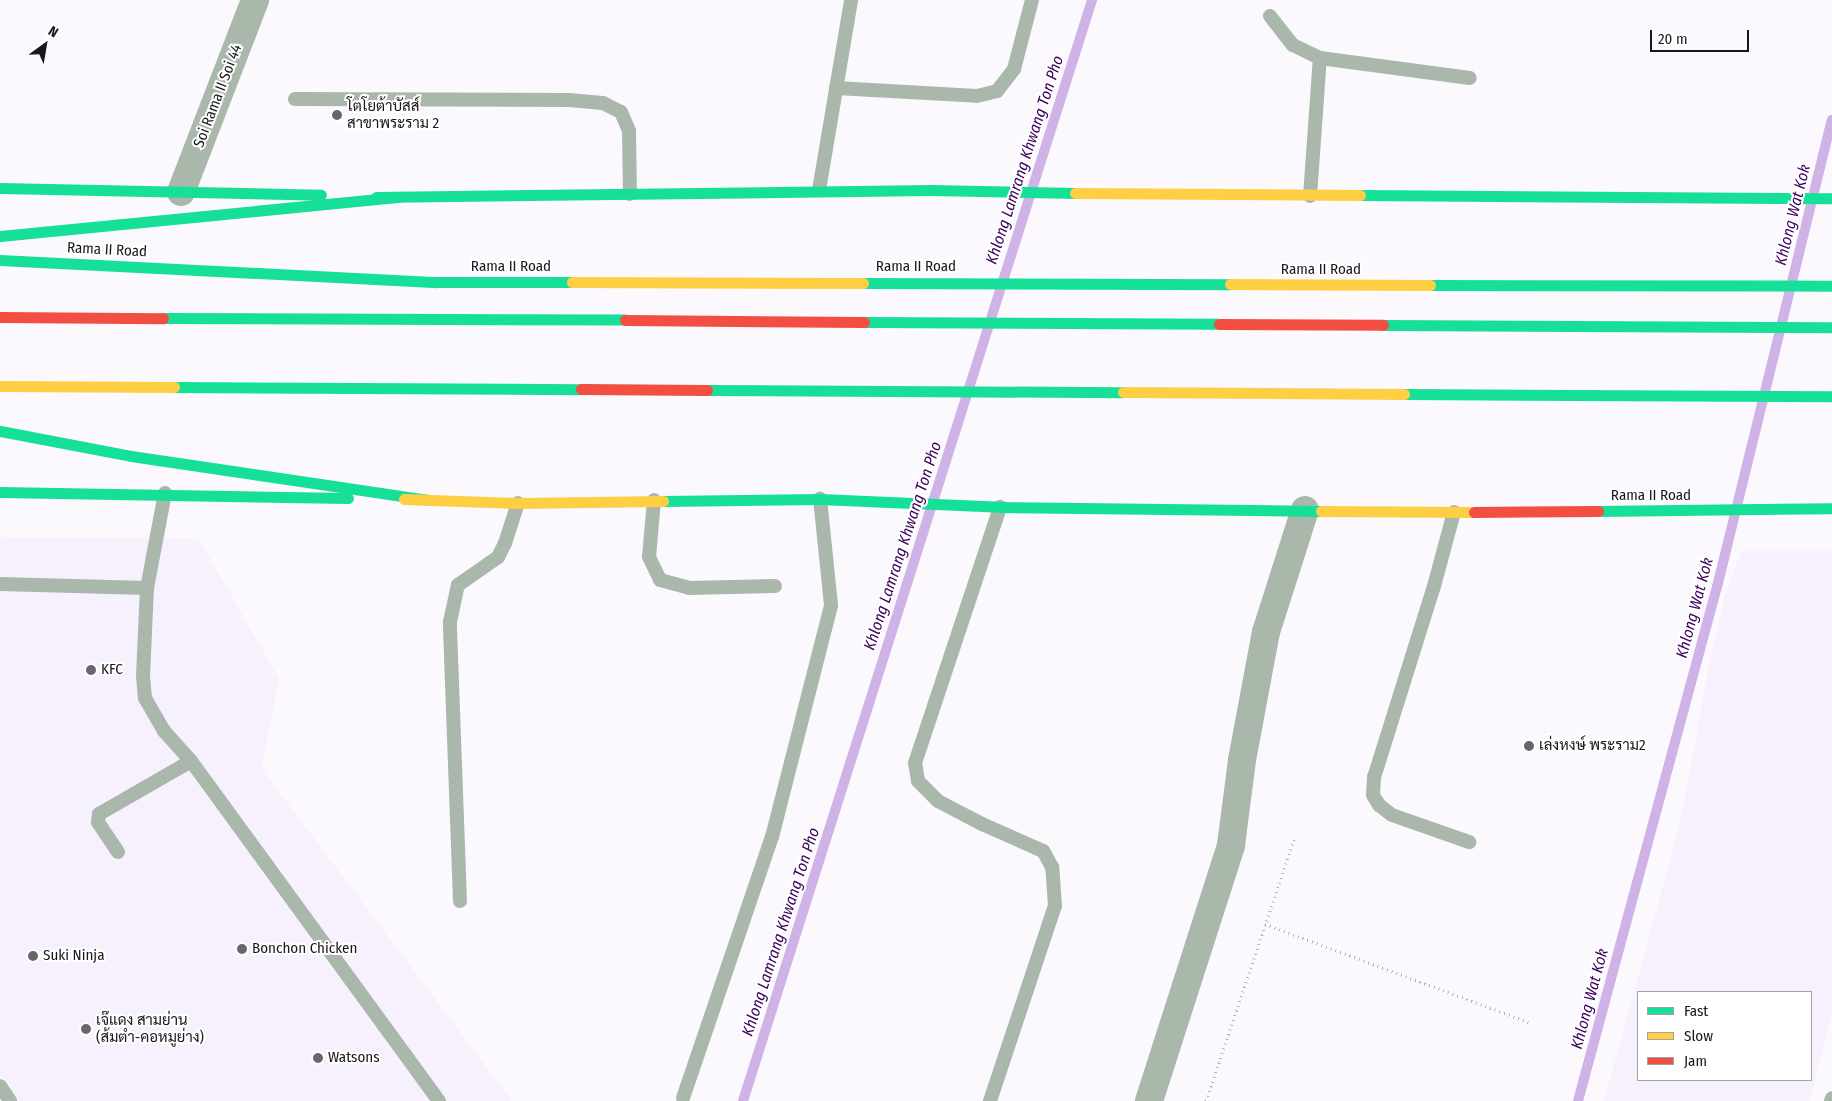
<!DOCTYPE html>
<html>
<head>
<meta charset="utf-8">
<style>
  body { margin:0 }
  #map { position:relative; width:1832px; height:1101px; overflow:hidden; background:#fbf9fd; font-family:"Fira Sans Condensed",Sarabun,sans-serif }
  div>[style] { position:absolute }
  .built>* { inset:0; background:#f7f0fd }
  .stream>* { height:10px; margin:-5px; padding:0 5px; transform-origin:5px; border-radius:5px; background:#cfb3e6 }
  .path>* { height:3px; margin-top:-1.5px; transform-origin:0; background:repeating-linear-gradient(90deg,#aeb6b0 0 1px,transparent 0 5px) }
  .lane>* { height:14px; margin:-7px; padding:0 7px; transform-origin:7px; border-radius:7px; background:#aab8ac }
  .street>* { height:28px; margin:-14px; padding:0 14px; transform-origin:14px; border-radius:14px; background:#aab8ac }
  .fast>* { height:11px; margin:-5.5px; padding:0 5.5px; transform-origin:5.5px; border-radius:5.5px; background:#16e098 }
  .slow>* { height:11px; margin:-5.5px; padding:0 5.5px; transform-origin:5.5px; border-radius:5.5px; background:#ffcf43 }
  .jam>* { height:11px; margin:-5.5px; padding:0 5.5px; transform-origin:5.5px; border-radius:5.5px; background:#f24e42 }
  .fast-bridge>* { height:11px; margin:-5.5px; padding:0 5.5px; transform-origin:5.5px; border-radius:5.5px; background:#16e098 }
  .slow-bridge>* { height:11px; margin:-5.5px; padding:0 5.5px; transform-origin:5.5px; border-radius:5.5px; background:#ffcf43 }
  .jam-bridge>* { height:11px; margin:-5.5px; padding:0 5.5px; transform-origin:5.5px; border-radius:5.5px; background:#f24e42 }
  .dots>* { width:14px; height:14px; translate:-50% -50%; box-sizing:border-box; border:2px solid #fff; border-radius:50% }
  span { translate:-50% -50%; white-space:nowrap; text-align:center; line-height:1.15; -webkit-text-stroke:4px #fff; paint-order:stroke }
  .street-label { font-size:15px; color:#1a171c }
  .poi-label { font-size:15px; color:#1a171c }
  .left { translate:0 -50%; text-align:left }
  .water-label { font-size:16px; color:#3d035b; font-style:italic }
  .legend { position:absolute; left:1637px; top:991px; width:175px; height:90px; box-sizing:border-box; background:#fff; border:1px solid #a3a2a4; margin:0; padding:6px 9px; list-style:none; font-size:15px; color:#1a171c }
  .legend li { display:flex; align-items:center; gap:10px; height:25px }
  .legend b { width:25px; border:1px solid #a3a2a4 }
  .north { position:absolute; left:20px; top:20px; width:50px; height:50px; -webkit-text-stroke:4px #fff; paint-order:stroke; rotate:32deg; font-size:14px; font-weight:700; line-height:20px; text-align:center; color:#1a171c }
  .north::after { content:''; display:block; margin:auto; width:18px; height:22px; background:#1a171c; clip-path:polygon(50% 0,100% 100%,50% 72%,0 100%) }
  .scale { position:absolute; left:1650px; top:30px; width:99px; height:22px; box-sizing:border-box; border:2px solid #1a171c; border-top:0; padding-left:6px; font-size:15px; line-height:18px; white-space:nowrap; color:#1a171c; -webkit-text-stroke:4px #fff; paint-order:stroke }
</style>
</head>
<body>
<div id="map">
  <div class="built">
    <i style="clip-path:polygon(0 537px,199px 539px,279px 679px,261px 768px,512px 1101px,19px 1101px,0 1073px)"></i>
    <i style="clip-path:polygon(evenodd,1741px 551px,1832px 551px,1832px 1015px,1810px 1101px,1604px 1101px,1680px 824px,1709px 665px,1725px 596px,1741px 551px,1811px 992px,1811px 1080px,1638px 1080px,1638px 992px,1811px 992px)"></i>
  </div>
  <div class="stream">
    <i style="left:743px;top:1101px;width:1155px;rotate:-72.41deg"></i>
    <i style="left:1578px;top:1101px;width:537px;rotate:-74.88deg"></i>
    <i style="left:1718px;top:583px;width:477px;rotate:-76.2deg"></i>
  </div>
  <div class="path">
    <i style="left:1265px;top:924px;width:282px;rotate:20.4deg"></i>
    <i style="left:1206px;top:1101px;width:280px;rotate:-71.4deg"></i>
  </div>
  <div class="lane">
    <i style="left:1270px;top:16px;width:37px;rotate:52deg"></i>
    <i style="left:1293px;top:45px;width:30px;rotate:26deg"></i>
    <i style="left:1320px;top:58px;width:151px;rotate:7.6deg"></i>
    <i style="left:836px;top:88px;width:141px;rotate:3.2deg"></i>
    <i style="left:977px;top:96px;width:21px;rotate:-14deg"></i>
    <i style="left:997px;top:91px;width:28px;rotate:-52deg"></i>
    <i style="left:1014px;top:69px;width:71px;rotate:-75.4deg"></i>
    <i style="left:295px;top:99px;width:274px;rotate:0.2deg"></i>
    <i style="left:569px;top:100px;width:34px;rotate:5deg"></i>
    <i style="left:603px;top:103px;width:20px;rotate:27deg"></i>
    <i style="left:621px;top:112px;width:21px;rotate:67deg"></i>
    <i style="left:629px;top:131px;width:63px;rotate:89.1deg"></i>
    <i style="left:819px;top:190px;width:193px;rotate:-80.4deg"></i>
    <i style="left:1310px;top:196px;width:138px;rotate:-85.9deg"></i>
    <i style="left:165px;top:493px;width:97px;rotate:100.7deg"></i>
    <i style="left:147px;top:588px;width:88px;rotate:92.6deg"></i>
    <i style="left:143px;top:676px;width:22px;rotate:85deg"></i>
    <i style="left:145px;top:698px;width:38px;rotate:60deg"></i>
    <i style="left:164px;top:731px;width:40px;rotate:48deg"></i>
    <i style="left:191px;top:761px;width:421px;rotate:53.9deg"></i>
    <i style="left:654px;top:500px;width:57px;rotate:95deg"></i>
    <i style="left:649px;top:557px;width:25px;rotate:64deg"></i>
    <i style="left:660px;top:580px;width:30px;rotate:15deg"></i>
    <i style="left:689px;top:588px;width:86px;rotate:-1.3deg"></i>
    <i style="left:1454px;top:512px;width:77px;rotate:105.1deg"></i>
    <i style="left:1434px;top:586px;width:200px;rotate:107.4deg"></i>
    <i style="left:1374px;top:777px;width:18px;rotate:93deg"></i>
    <i style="left:1373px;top:795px;width:12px;rotate:59deg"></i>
    <i style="left:1379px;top:805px;width:16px;rotate:38deg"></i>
    <i style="left:1392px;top:815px;width:82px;rotate:19.3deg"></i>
    <i style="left:0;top:584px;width:147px;rotate:1.6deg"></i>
    <i style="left:118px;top:852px;width:36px;rotate:-124deg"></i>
    <i style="left:98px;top:822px;width:8px;rotate:-83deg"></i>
    <i style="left:99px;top:814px;width:106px;rotate:-29.9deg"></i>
    <i style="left:460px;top:901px;width:279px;rotate:-92.1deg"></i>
    <i style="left:450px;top:622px;width:38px;rotate:-78deg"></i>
    <i style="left:458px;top:585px;width:49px;rotate:-35deg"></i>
    <i style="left:498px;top:557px;width:16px;rotate:-63deg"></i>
    <i style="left:505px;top:543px;width:42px;rotate:-72deg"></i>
    <i style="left:0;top:1086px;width:18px;rotate:56deg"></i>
    <i style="left:683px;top:1098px;width:276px;rotate:-71.2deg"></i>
    <i style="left:772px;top:837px;width:239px;rotate:-75.7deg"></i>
    <i style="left:831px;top:605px;width:107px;rotate:-95.9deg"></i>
    <i style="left:990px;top:1101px;width:206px;rotate:-71.6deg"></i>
    <i style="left:1055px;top:906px;width:39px;rotate:-94deg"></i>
    <i style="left:1052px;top:867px;width:18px;rotate:-119deg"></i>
    <i style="left:1043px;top:851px;width:67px;rotate:-156.1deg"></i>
    <i style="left:982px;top:824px;width:50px;rotate:-152.4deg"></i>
    <i style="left:938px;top:801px;width:28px;rotate:-135deg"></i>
    <i style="left:918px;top:781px;width:18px;rotate:-99deg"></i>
    <i style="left:915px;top:763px;width:270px;rotate:-71.6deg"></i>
    <i style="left:1831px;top:1101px;width:3px;rotate:-72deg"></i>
  </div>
  <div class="street">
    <i style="left:181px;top:192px;width:206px;rotate:-68.9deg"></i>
    <i style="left:1149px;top:1101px;width:269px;rotate:-72.2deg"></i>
    <i style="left:1231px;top:845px;width:86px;rotate:-82.6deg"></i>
    <i style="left:1242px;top:760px;width:130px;rotate:-79.4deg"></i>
    <i style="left:1266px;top:632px;width:128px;rotate:-72.3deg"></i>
  </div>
  <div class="fast">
    <i style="left:0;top:188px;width:321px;rotate:1.2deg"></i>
    <i style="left:1360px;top:195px;width:472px;rotate:0.4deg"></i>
    <i style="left:376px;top:197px;width:555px;rotate:-0.72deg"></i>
    <i style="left:931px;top:190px;width:144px;rotate:1.2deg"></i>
    <i style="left:0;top:236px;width:401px;rotate:-5.6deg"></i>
    <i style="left:0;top:260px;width:438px;rotate:2.9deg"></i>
    <i style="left:437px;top:282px;width:135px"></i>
    <i style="left:863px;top:283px;width:367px;rotate:0.2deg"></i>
    <i style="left:1430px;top:285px;width:402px;rotate:0.1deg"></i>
    <i style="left:163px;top:318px;width:462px;rotate:0.2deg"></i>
    <i style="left:864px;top:322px;width:355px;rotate:0.3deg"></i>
    <i style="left:1383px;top:325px;width:449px;rotate:0.3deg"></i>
    <i style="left:0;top:431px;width:133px;rotate:10.8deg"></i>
    <i style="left:131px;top:456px;width:300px;rotate:8.4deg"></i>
    <i style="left:0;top:492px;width:348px;rotate:1deg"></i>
    <i style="left:663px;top:501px;width:157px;rotate:-0.7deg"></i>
    <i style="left:820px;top:499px;width:180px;rotate:2.5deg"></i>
    <i style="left:1000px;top:507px;width:321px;rotate:0.7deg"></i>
    <i style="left:1598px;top:511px;width:234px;rotate:-0.7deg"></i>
  </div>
  <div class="slow">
    <i style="left:1075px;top:193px;width:285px;rotate:0.4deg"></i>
    <i style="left:572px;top:282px;width:291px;rotate:0.2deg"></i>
    <i style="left:1230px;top:284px;width:200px;rotate:0.3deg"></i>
    <i style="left:404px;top:499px;width:114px;rotate:2deg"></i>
    <i style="left:518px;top:503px;width:145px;rotate:-0.8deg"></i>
    <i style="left:1321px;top:511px;width:153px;rotate:0.4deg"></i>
  </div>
  <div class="jam">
    <i style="left:0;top:317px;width:163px;rotate:0.4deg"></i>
    <i style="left:625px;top:320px;width:239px;rotate:0.5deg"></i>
    <i style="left:1219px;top:324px;width:164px;rotate:0.3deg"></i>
    <i style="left:1474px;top:512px;width:124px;rotate:-0.5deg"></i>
  </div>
  <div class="fast-bridge">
    <i style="left:174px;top:387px;width:407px;rotate:0.3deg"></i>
    <i style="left:707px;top:390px;width:416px;rotate:0.3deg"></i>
    <i style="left:1404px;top:394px;width:428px;rotate:0.3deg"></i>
  </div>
  <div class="slow-bridge">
    <i style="left:0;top:386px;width:174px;rotate:0.3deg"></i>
    <i style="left:1123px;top:392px;width:281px;rotate:0.4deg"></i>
  </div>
  <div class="jam-bridge">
    <i style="left:581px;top:389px;width:126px;rotate:0.5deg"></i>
  </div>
  <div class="dots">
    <i style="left:337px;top:115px;background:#69666b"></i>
    <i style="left:91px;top:670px;background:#69666b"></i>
    <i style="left:1529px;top:746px;background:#69666b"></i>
    <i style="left:242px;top:949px;background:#69666b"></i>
    <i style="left:33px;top:956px;background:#69666b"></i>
    <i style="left:86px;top:1029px;background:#69666b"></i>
    <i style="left:318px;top:1058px;background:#69666b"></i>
  </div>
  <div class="street-label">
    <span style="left:218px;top:96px;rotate:-69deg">Soi Rama II Soi 44</span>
    <span style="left:107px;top:250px;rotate:3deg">Rama II Road</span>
    <span style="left:511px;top:267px">Rama II Road</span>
    <span style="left:916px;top:267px">Rama II Road</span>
    <span style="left:1321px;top:270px">Rama II Road</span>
    <span style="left:1651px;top:496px">Rama II Road</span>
  </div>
  <div class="poi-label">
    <span class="left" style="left:347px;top:115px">โตโยต้าบัสส์<br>สาขาพระราม 2</span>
    <span class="left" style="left:101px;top:670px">KFC</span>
    <span class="left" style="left:1539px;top:746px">เล่งหงษ์ พระราม2</span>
    <span class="left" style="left:252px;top:949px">Bonchon Chicken</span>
    <span class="left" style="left:43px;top:956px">Suki Ninja</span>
    <span class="left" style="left:96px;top:1029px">เจ๊แดง สามย่าน<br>(ส้มตำ-คอหมูย่าง)</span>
    <span class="left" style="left:328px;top:1058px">Watsons</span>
  </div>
  <div class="water-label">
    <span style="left:1025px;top:160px;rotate:-72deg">Khlong Lamrang Khwang Ton Pho</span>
    <span style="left:1793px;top:215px;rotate:-76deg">Khlong Wat Kok</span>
    <span style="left:903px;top:546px;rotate:-72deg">Khlong Lamrang Khwang Ton Pho</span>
    <span style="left:1695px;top:608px;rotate:-75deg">Khlong Wat Kok</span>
    <span style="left:781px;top:932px;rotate:-72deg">Khlong Lamrang Khwang Ton Pho</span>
    <span style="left:1590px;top:999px;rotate:-75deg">Khlong Wat Kok</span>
  </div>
  <ul class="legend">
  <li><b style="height:6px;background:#16e098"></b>Fast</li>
  <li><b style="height:6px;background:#ffcf43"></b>Slow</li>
  <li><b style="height:6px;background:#f24e42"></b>Jam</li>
  </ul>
  <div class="north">N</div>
  <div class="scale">20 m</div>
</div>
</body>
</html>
